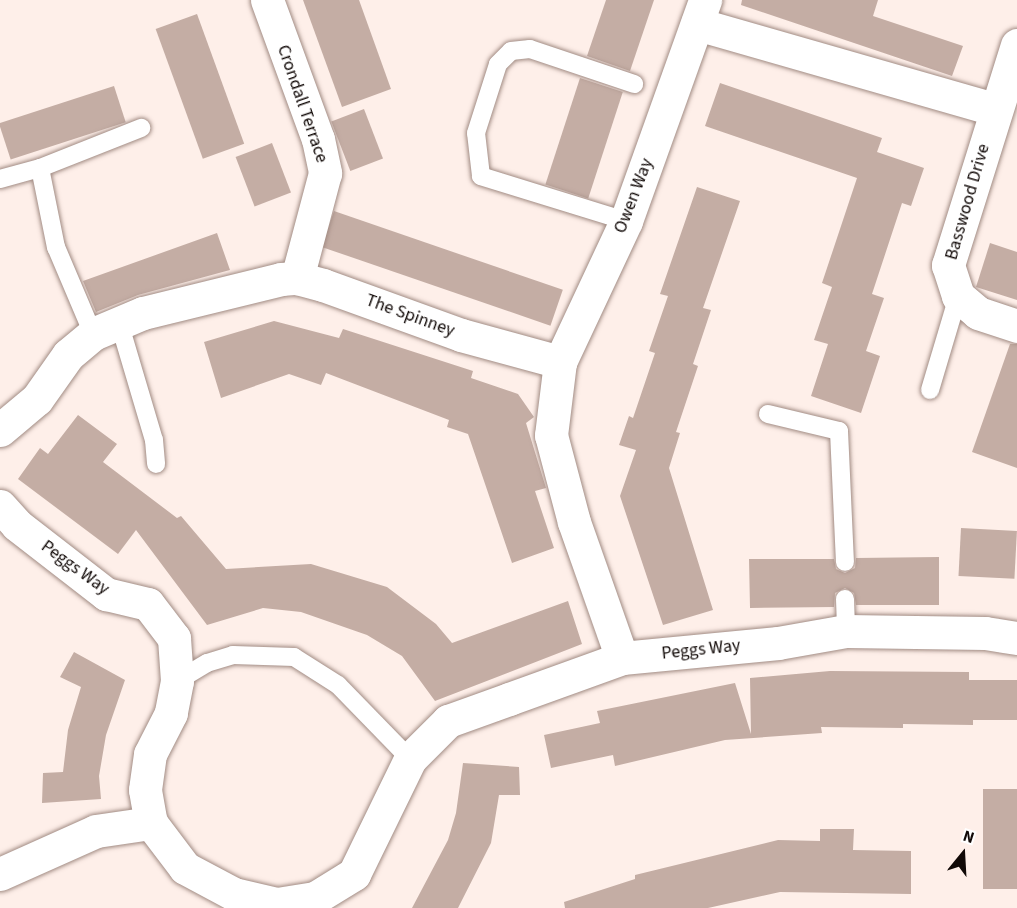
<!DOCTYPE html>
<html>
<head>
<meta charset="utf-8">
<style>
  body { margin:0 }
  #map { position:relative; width:1017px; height:908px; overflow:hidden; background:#feefe9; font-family:"Source Sans 3",sans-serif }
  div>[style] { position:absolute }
  .building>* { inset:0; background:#c4ada4; transform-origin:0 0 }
  .roads { filter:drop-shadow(0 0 2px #a18b83) drop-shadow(0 0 2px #a18b83) }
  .service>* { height:18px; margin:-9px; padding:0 9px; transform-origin:9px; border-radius:9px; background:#fff }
  .minor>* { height:33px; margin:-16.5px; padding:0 16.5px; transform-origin:16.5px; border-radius:16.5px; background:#fff }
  span { translate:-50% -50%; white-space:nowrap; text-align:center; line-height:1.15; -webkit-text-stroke:5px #fff; paint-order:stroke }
  .street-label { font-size:18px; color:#110907 }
  .north { position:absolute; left:933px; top:824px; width:60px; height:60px; -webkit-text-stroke:4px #fff; paint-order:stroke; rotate:18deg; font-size:16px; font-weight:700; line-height:24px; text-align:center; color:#110907 }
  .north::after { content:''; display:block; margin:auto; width:21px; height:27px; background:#110907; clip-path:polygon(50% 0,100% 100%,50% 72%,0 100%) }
</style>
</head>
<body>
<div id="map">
  <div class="building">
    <i style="clip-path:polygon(303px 0,359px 0,391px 89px,342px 107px)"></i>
    <i style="clip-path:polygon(606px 0,654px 0,630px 71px,587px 56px)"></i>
    <i style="clip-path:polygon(742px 0,878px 0,873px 16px,963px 46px,952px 76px,741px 5px)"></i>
    <i style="left:197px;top:14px;width:138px;height:44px;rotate:70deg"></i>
    <i style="left:580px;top:78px;width:45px;height:112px;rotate:18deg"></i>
    <i style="clip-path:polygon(720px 83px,882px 138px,877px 152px,924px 168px,911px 206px,902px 203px,872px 294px,884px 298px,866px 351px,880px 356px,861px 413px,811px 396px,828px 344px,814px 340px,832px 287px,822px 283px,857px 178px,705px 126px)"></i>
    <i style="left:114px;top:86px;width:38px;height:121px;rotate:72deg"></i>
    <i style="left:364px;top:109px;width:53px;height:35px;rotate:69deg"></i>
    <i style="left:272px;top:143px;width:53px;height:39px;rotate:69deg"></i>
    <i style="clip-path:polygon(697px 187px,740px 201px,703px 308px,711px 310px,693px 364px,698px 366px,676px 432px,680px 433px,669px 468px,713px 610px,663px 625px,620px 496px,636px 450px,619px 445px,629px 416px,633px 418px,655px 353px,649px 351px,668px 296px,660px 294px)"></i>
    <i style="left:334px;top:211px;width:242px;height:38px;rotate:19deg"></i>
    <i style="clip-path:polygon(217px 233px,230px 270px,138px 295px,96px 312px,83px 281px)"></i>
    <i style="clip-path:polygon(990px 243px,1017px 252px,1017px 300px,976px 287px)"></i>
    <i style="clip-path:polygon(274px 321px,339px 338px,343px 329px,473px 371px,471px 378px,518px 394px,534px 417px,526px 423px,546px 488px,535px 491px,554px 548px,512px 563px,468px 434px,447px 427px,449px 420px,326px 373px,321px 385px,289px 374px,221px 398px,204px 342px)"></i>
    <i style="clip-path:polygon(1010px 344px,1017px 344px,1017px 468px,972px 452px)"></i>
    <i style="clip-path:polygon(78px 415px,117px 444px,103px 462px,177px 518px,181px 516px,226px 569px,311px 564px,387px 587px,436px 624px,452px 643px,568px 601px,582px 644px,435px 701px,402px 656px,367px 635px,301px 612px,263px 608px,207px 625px,136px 530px,118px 554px,18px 479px,40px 448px,48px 454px)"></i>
    <i style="left:961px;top:528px;width:56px;height:48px;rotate:3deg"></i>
    <i style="clip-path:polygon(939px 557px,939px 605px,856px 605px,854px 593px,845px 588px,835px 593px,834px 607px,750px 608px,749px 559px,834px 559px,836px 569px,845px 573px,855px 568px,856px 558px)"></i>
    <i style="clip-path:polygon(74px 652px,125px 680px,106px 735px,99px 776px,101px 799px,42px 803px,43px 773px,63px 772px,68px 730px,81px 687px,60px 677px)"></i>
    <i style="clip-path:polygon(830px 671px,969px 672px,969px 680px,1017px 680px,1017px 720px,973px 720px,973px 725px,903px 724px,903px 728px,821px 727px,822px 733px,725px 740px,615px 766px,613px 755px,551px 768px,544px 735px,600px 723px,597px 711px,735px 683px,751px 734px,750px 678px)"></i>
    <i style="clip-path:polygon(463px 763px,519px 767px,520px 795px,499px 795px,491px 843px,458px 908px,412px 908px,448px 840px,456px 813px)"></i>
    <i style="left:983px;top:789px;width:34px;height:100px"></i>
    <i style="clip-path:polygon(820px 829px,854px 829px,853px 850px,911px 851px,911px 894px,780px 892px,708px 908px,565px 908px,564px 902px,635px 879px,635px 875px,778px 840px,820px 841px)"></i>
  </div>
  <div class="roads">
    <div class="service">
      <i style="left:40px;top:168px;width:81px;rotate:78.6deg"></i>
      <i style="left:56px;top:247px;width:95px;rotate:67deg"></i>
      <i style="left:0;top:179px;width:41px;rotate:-15.4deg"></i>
      <i style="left:40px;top:168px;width:109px;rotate:-21.6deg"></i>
      <i style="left:626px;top:221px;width:152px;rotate:-162.8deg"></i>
      <i style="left:481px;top:176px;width:43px;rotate:-96.6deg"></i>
      <i style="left:476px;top:133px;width:72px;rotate:-72.3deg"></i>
      <i style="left:498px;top:64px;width:18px;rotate:-45deg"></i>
      <i style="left:511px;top:51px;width:19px;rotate:-6deg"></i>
      <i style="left:530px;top:49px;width:110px;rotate:18.6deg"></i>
      <i style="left:119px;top:322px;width:123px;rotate:73.5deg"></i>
      <i style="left:154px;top:440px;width:24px;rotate:85deg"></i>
      <i style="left:930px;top:390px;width:98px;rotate:-73.4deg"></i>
      <i style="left:768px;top:414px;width:73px;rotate:13.5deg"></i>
      <i style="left:839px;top:431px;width:131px;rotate:87.4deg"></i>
      <i style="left:845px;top:599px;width:32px;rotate:88deg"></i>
      <i style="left:177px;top:681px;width:35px;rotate:-31deg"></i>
      <i style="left:207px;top:663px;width:27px;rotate:-17deg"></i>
      <i style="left:233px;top:655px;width:61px;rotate:1.9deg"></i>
      <i style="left:294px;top:657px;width:52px;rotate:32.5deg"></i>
      <i style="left:338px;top:685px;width:103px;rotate:45.8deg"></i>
    </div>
    <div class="minor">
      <i style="left:267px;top:0;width:148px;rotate:69.9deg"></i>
      <i style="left:318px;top:139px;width:35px;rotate:78deg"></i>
      <i style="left:325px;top:173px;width:109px;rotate:104.9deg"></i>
      <i style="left:697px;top:24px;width:309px;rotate:16deg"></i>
      <i style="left:1017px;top:45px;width:231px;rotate:107.4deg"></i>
      <i style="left:948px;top:265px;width:33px;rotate:72deg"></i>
      <i style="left:958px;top:296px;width:26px;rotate:40deg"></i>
      <i style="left:978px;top:313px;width:41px;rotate:18.4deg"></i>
      <i style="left:560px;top:362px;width:156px;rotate:-64.9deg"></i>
      <i style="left:626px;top:221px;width:235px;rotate:-70.3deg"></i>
      <i style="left:0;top:430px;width:48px;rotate:-40deg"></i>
      <i style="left:37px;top:399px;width:54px;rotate:-54.8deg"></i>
      <i style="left:68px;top:355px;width:33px;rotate:-40deg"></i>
      <i style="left:93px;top:334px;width:54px;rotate:-22.8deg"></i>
      <i style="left:143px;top:313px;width:142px;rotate:-13.8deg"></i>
      <i style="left:281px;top:279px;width:16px;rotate:-4deg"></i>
      <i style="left:297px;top:278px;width:27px;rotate:15deg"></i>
      <i style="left:323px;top:285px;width:147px;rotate:19.9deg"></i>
      <i style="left:461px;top:335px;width:103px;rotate:15.3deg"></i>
      <i style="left:560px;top:362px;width:74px;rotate:97deg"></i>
      <i style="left:551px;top:435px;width:90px;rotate:75.2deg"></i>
      <i style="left:574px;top:522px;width:144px;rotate:70.6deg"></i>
      <i style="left:0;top:506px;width:25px;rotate:48deg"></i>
      <i style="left:17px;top:525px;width:113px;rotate:37.8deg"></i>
      <i style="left:106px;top:594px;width:43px;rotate:13.4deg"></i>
      <i style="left:148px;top:604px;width:43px;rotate:52.6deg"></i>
      <i style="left:174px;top:638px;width:43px;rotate:86deg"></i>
      <i style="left:177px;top:681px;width:33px;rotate:101deg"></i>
      <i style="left:171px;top:713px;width:46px;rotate:117.1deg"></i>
      <i style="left:150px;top:754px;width:36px;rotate:98deg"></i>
      <i style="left:145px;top:790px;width:34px;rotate:80deg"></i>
      <i style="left:151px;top:823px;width:56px;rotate:52.9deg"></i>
      <i style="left:185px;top:868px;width:55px;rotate:28deg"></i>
      <i style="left:234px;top:894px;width:44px;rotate:13.1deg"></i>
      <i style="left:277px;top:904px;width:38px;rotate:-9deg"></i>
      <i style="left:315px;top:898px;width:46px;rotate:-31.6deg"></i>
      <i style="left:354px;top:874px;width:128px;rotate:-64deg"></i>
      <i style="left:410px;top:759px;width:54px;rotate:-45deg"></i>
      <i style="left:448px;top:721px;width:65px;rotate:-19.8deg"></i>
      <i style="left:509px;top:699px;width:120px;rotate:-19.9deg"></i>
      <i style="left:622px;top:658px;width:157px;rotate:-5.5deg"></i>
      <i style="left:778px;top:643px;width:69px;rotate:-10deg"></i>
      <i style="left:846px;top:631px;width:139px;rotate:0.8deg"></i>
      <i style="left:985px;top:633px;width:32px;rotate:9deg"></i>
      <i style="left:0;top:874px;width:105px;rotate:-24.1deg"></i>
      <i style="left:96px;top:831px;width:56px;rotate:-8.3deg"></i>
    </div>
  </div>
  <div class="street-label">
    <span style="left:302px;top:104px;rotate:71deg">Crondall Terrace</span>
    <span style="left:634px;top:196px;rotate:-69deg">Owen Way</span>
    <span style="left:968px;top:202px;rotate:-74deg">Basswood Drive</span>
    <span style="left:410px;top:316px;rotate:20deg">The Spinney</span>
    <span style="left:75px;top:568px;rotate:36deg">Peggs Way</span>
    <span style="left:701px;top:650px;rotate:-6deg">Peggs Way</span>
  </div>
  <div class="north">N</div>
</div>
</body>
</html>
